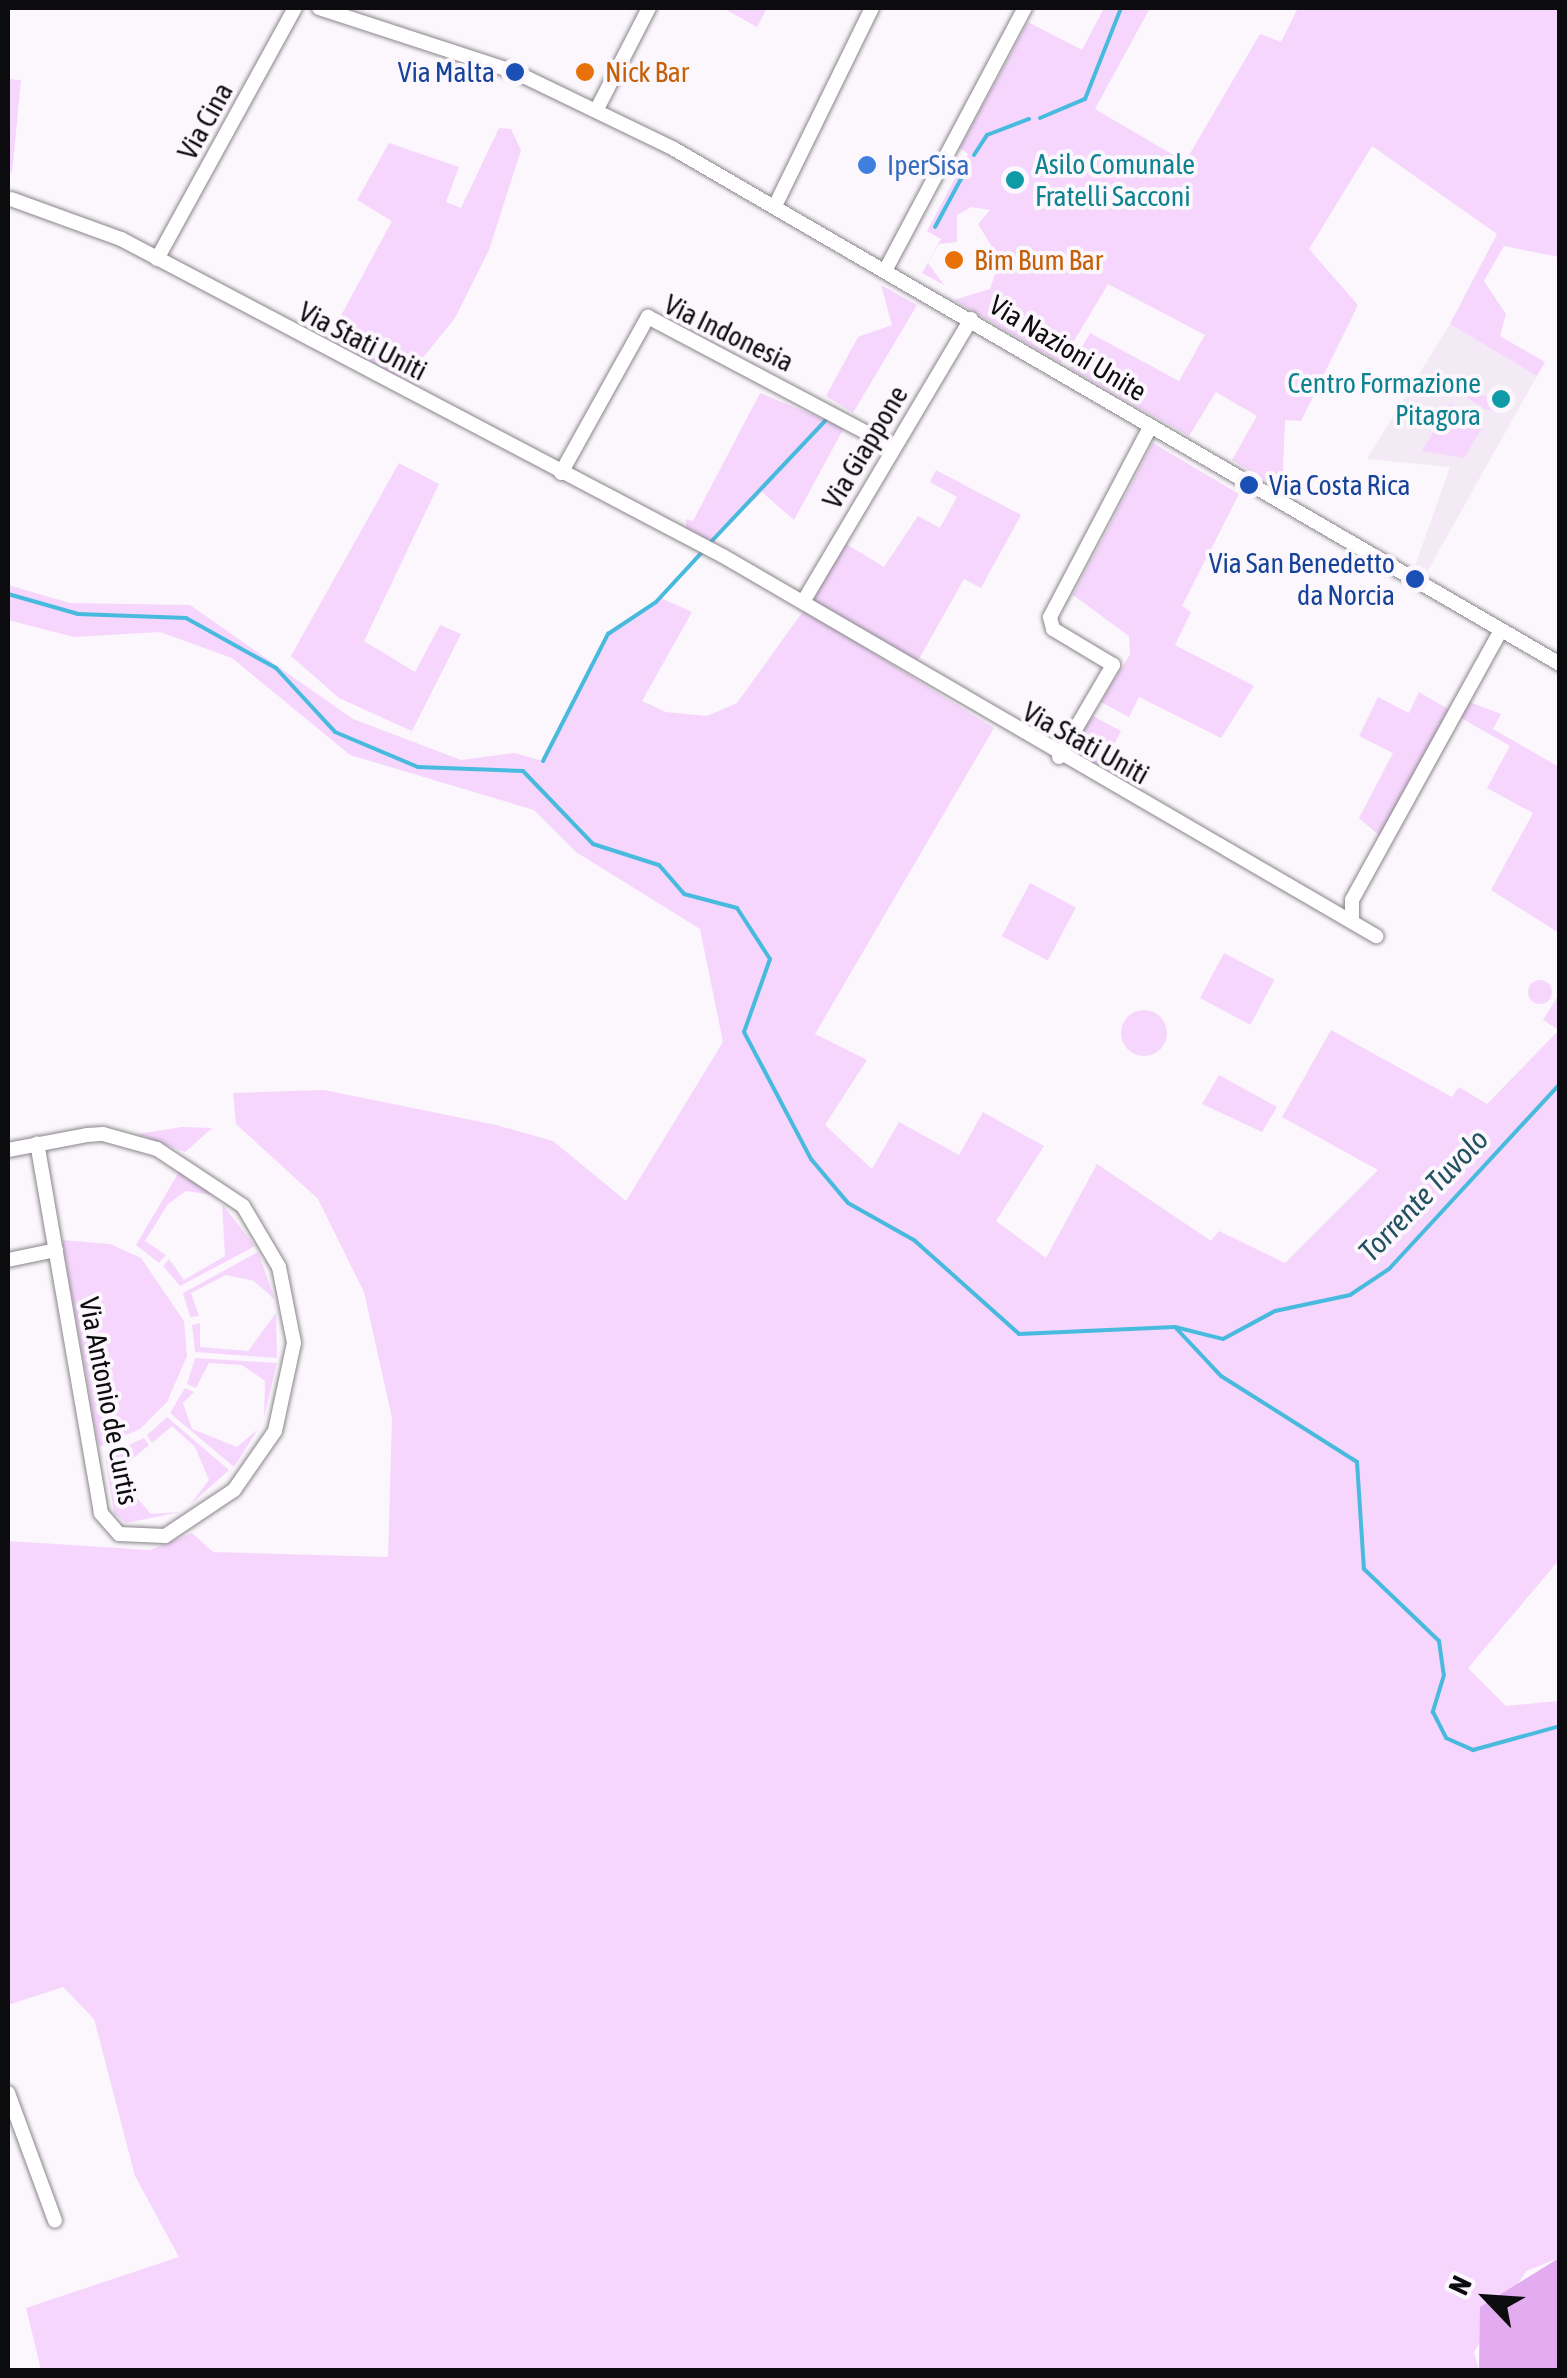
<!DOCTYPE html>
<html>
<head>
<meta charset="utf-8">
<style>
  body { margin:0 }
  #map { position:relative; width:1567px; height:2378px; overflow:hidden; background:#fbf7fc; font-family:"Asap Condensed",sans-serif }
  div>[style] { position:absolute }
  .built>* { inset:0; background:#f3eaf6 }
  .green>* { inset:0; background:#f6d6fd; transform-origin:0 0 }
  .round { border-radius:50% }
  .forest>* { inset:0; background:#e3abf0 }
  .stream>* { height:4px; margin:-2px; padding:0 2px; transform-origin:2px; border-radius:2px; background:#48badd }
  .roads { filter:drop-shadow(0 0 2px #89858a) drop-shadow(0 0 2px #89858a) }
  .minor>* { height:14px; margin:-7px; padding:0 7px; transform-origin:7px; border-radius:7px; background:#fff }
  .dots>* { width:28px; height:28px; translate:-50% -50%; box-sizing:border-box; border:5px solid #fbf7fc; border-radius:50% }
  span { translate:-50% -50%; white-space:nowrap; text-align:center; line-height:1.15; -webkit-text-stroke:8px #fbf7fc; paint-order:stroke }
  .transit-label { font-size:28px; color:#164399 }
  .right { translate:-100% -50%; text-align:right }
  .left { translate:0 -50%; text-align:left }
  .food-label { font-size:28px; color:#c56008 }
  .street-label { font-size:28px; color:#0c0b0d }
  .culture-label { font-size:28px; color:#0d838f }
  .shop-label { font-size:28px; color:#366cbe }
  .water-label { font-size:30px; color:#225160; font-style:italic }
  .frame { position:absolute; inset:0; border:10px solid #0c0b0d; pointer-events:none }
  .north { position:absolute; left:1437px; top:2248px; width:100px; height:100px; -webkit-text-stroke:8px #fbf7fc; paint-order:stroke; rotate:295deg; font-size:28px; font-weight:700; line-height:40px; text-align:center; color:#0c0b0d }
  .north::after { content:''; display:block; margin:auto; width:35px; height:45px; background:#0c0b0d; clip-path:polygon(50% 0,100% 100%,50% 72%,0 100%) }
</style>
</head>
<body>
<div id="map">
  <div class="built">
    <i style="clip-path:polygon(1450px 324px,1537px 376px,1427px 572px,1415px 566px,1450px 467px,1367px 459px)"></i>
  </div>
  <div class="green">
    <i style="clip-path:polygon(723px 8px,767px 8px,757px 27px)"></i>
    <i style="clip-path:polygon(1104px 8px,1150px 8px,1095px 109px,1185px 162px,1260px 34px,1281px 42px,1298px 8px,1559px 8px,1559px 257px,1504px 246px,1484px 281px,1506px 314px,1500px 336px,1545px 362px,1537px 376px,1450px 324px,1497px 234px,1372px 146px,1309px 249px,1358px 305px,1301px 421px,1285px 420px,1282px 490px,1232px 460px,1257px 416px,1216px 392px,1189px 436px,1070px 368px,1090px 333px,1179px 381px,1205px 335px,1108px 284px,1061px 363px,954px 300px,990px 289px,1000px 260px,978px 224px,990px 210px,971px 207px,957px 215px,957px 242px,939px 244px,928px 263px,944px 285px,922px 273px,941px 239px,927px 231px,968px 154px,960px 148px,1028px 22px,1082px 50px)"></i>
    <i style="clip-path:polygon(8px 79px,21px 80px,12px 173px,8px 172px)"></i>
    <i style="clip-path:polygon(499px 128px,511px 129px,521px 150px,489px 250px,455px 318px,408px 376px,392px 375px,331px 334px,392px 221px,357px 200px,389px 143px,459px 167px,446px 202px,461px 208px)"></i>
    <i style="clip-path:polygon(881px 285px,917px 305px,853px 413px,826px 396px,858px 337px,892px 325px)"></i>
    <i style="clip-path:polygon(1473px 389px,1507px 409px,1489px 411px,1467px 398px)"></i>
    <i style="clip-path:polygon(760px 393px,844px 428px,794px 520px,762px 492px,710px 543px,686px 532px,686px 519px,693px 521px)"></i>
    <i style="clip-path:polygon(1450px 403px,1485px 423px,1464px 458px,1422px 451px)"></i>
    <i style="clip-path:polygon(1153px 443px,1239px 494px,1182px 606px,1191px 612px,1175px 645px,1254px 686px,1221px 738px,1139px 697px,1129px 717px,1101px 702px,1130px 654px,1129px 636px,1073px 595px)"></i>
    <i style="clip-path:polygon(399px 463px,439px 484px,364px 641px,415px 672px,440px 625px,461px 634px,412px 731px,339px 698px,291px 656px)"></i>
    <i style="clip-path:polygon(936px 470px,1021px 515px,981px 588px,964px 579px,915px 666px,809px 602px,843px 542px,884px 567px,918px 516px,940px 528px,957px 497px,930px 482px)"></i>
    <i style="clip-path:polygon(8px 585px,70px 603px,190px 605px,353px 719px,461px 760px,514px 753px,543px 761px,608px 634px,661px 598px,692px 612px,642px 701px,666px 712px,707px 716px,737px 703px,804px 610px,994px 728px,815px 1034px,867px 1060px,825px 1125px,872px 1169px,899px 1122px,959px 1155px,983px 1112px,1044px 1146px,996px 1221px,1046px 1258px,1097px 1164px,1211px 1241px,1219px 1231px,1285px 1263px,1378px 1170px,1282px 1117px,1331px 1030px,1452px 1097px,1459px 1087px,1487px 1104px,1559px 1030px,1543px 1020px,1559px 994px,1559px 1560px,1468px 1668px,1506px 1706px,1559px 1701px,1559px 2258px,1526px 2271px,1474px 2352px,1479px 2370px,41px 2370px,26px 2308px,179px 2257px,135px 2176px,94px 2019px,63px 1987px,8px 2005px,8px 1541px,150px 1550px,192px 1533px,213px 1552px,388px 1557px,392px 1418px,364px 1292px,318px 1199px,236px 1124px,233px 1093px,324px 1090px,496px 1125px,553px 1141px,626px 1201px,723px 1042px,700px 929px,576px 852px,534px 810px,350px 755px,232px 658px,160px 632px,74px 637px,8px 620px)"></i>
    <i style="clip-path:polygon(1419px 692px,1450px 710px,1381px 837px,1359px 818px,1393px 753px,1359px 736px,1378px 697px,1409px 713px)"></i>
    <i style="clip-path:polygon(1464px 700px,1501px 714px,1493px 729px,1559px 767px,1559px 933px,1491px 890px,1533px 813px,1487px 788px,1510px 746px,1456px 715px)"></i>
    <i style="clip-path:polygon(1093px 716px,1121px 731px,1100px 772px,1066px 754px)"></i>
    <i style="left:1030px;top:883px;width:52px;height:60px;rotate:28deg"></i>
    <i style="left:1224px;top:953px;width:57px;height:51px;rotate:28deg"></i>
    <i class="round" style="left:1528px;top:980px;width:24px;height:24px"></i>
    <i class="round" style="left:1121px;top:1010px;width:46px;height:46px"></i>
    <i style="clip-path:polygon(1219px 1075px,1277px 1107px,1262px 1132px,1202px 1104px)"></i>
    <i style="clip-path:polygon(182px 1127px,212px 1128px,185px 1152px,138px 1134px)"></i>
    <i style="clip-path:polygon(179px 1172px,213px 1195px,186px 1191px,168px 1204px,145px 1241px,166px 1255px,159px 1263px,136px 1245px)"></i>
    <i style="clip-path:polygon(222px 1204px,255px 1246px,180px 1286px,163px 1266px,169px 1259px,184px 1280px,225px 1256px)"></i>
    <i style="clip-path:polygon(62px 1240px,110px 1244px,141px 1258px,184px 1321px,187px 1356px,167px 1402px,140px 1429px,99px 1447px)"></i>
    <i style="clip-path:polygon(258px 1252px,275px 1300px,254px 1281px,226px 1275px,191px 1293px,199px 1316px,190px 1317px,183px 1293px)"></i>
    <i style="clip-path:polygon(276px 1313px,277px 1358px,195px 1352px,192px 1325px,200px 1323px,200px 1347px,248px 1351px)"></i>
    <i style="clip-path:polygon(195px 1358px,277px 1363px,264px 1417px,265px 1381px,242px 1365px,209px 1363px,196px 1388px,187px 1384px)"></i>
    <i style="clip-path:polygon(185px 1388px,194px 1392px,183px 1403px,192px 1429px,237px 1447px,258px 1429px,234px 1467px,170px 1413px)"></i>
    <i style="clip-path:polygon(167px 1417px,229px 1470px,190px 1505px,209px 1480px,195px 1447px,172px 1426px,152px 1443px,147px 1435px)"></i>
    <i style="clip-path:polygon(144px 1438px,149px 1445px,123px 1467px,133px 1493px,151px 1514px,180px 1512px,126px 1523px,114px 1513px,105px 1456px)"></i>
  </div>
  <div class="forest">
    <i style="clip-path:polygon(1559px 2258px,1559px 2370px,1479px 2370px,1480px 2307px)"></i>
  </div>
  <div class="stream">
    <i style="left:1040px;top:118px;width:49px;rotate:-22.9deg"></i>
    <i style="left:1085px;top:99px;width:98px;rotate:-68.4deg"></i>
    <i style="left:974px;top:155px;width:24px;rotate:-57deg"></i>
    <i style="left:987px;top:135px;width:45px;rotate:-20.9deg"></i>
    <i style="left:935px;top:227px;width:72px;rotate:-61.6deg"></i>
    <i style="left:709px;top:544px;width:170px;rotate:-46.7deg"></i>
    <i style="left:8px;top:594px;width:73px;rotate:15.9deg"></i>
    <i style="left:78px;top:614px;width:108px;rotate:2.1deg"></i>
    <i style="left:186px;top:618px;width:103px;rotate:29.1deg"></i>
    <i style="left:276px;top:668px;width:87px;rotate:47.3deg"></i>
    <i style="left:335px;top:732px;width:90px;rotate:22.9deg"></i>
    <i style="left:418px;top:767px;width:105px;rotate:2.2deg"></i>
    <i style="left:523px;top:771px;width:101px;rotate:46.2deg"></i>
    <i style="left:593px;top:844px;width:69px;rotate:17.7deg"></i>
    <i style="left:659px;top:865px;width:38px;rotate:49deg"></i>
    <i style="left:684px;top:894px;width:55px;rotate:14.8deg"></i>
    <i style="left:737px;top:908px;width:61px;rotate:57.1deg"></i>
    <i style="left:770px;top:959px;width:77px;rotate:109.6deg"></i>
    <i style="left:744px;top:1032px;width:144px;rotate:62.2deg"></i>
    <i style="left:811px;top:1159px;width:57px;rotate:49.9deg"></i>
    <i style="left:848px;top:1203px;width:76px;rotate:29.3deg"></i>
    <i style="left:914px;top:1240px;width:141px;rotate:41.8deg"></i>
    <i style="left:1019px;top:1334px;width:156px;rotate:-2.6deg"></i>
    <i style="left:1175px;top:1327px;width:49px;rotate:14deg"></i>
    <i style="left:1223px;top:1339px;width:59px;rotate:-28.3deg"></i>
    <i style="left:1275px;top:1311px;width:77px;rotate:-12deg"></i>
    <i style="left:1350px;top:1295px;width:47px;rotate:-33.7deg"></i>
    <i style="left:1389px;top:1269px;width:252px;rotate:-47.3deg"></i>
    <i style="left:543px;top:761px;width:143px;rotate:-62.9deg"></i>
    <i style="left:608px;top:634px;width:58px;rotate:-33.7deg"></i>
    <i style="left:656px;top:602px;width:69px;rotate:-47.3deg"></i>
    <i style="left:1175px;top:1327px;width:67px;rotate:46.8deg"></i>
    <i style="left:1221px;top:1376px;width:161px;rotate:32.3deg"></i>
    <i style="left:1357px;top:1462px;width:107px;rotate:86.3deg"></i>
    <i style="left:1364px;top:1569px;width:104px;rotate:43.8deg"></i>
    <i style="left:1439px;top:1641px;width:34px;rotate:82deg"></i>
    <i style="left:1444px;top:1675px;width:39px;rotate:107deg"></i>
    <i style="left:1433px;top:1712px;width:29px;rotate:63deg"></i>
    <i style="left:1446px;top:1738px;width:30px;rotate:24deg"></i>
    <i style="left:1473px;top:1750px;width:90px;rotate:-15.4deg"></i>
  </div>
  <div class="roads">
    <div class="minor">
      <i style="left:319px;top:8px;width:206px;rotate:18.1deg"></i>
      <i style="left:515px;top:72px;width:177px;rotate:25.8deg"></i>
      <i style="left:674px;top:149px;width:1025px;rotate:30.17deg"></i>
      <i style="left:597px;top:109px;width:114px;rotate:-62.8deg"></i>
      <i style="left:11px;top:199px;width:117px;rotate:20deg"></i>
      <i style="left:121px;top:239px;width:680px;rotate:27.77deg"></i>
      <i style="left:723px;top:556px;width:756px;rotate:30.2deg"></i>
      <i style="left:775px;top:206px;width:220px;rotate:-63.9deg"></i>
      <i style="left:157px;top:259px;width:286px;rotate:-61.2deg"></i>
      <i style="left:886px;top:269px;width:296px;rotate:-62deg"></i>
      <i style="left:561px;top:473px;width:179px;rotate:-60.9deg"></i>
      <i style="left:648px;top:317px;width:278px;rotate:27.9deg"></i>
      <i style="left:803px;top:602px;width:329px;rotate:-59.3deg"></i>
      <i style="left:1059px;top:757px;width:107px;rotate:-59.6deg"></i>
      <i style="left:1113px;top:665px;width:70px;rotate:-149deg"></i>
      <i style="left:1053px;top:629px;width:12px;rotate:-104deg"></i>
      <i style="left:1050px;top:617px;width:215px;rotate:-62.2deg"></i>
      <i style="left:1352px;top:920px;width:20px;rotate:-90deg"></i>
      <i style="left:1352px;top:900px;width:308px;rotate:-61.1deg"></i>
      <i style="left:8px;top:1150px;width:80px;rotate:-10.8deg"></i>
      <i style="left:87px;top:1135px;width:16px;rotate:-4deg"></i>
      <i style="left:103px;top:1134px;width:56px;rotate:15.5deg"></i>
      <i style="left:157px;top:1149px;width:103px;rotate:33.5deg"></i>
      <i style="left:243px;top:1206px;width:71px;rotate:59.5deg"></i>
      <i style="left:279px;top:1267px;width:77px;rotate:78.8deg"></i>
      <i style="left:294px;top:1343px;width:90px;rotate:102.2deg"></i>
      <i style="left:275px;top:1431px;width:72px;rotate:124.8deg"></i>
      <i style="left:234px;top:1490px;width:83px;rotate:146.3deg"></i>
      <i style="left:165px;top:1536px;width:46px;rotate:-177.5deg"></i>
      <i style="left:119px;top:1534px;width:28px;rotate:-131deg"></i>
      <i style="left:101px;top:1513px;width:375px;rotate:-99.8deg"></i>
      <i style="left:8px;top:1260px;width:49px;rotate:-11.8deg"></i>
      <i style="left:8px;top:2093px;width:136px;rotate:69.8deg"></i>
    </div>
  </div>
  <div class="dots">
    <i style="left:515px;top:72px;background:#1a4fb4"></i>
    <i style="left:585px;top:72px;background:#e8710a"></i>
    <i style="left:867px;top:165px;background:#3f7fe0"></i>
    <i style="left:1015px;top:180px;background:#0f9aa8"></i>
    <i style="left:954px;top:260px;background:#e8710a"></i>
    <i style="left:1501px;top:399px;background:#0f9aa8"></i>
    <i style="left:1249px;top:485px;background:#1a4fb4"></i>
    <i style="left:1415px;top:579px;background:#1a4fb4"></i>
  </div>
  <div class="transit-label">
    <span class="right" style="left:495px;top:72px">Via Malta</span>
    <span class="left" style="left:1269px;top:485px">Via Costa Rica</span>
    <span class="right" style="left:1395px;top:579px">Via San Benedetto<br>da Norcia</span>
  </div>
  <div class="food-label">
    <span class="left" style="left:605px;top:72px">Nick Bar</span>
    <span class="left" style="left:974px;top:260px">Bim Bum Bar</span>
  </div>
  <div class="street-label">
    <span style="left:205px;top:121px;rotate:-61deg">Via Cina</span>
    <span style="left:729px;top:333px;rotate:26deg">Via Indonesia</span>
    <span style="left:363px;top:341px;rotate:27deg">Via Stati Uniti</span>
    <span style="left:1068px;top:348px;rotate:31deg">Via Nazioni Unite</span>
    <span style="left:865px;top:447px;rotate:-59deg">Via Giappone</span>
    <span style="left:1086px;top:743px;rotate:29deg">Via Stati Uniti</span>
    <span style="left:109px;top:1401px;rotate:79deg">Via Antonio de Curtis</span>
  </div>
  <div class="culture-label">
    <span class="left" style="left:1035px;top:180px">Asilo Comunale<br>Fratelli Sacconi</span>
    <span class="right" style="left:1481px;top:399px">Centro Formazione<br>Pitagora</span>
  </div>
  <div class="shop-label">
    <span class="left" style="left:887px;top:165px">IperSisa</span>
  </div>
  <div class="water-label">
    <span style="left:1423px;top:1195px;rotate:-46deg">Torrente Tuvolo</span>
  </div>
  <div class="frame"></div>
  <div class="north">N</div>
</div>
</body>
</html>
